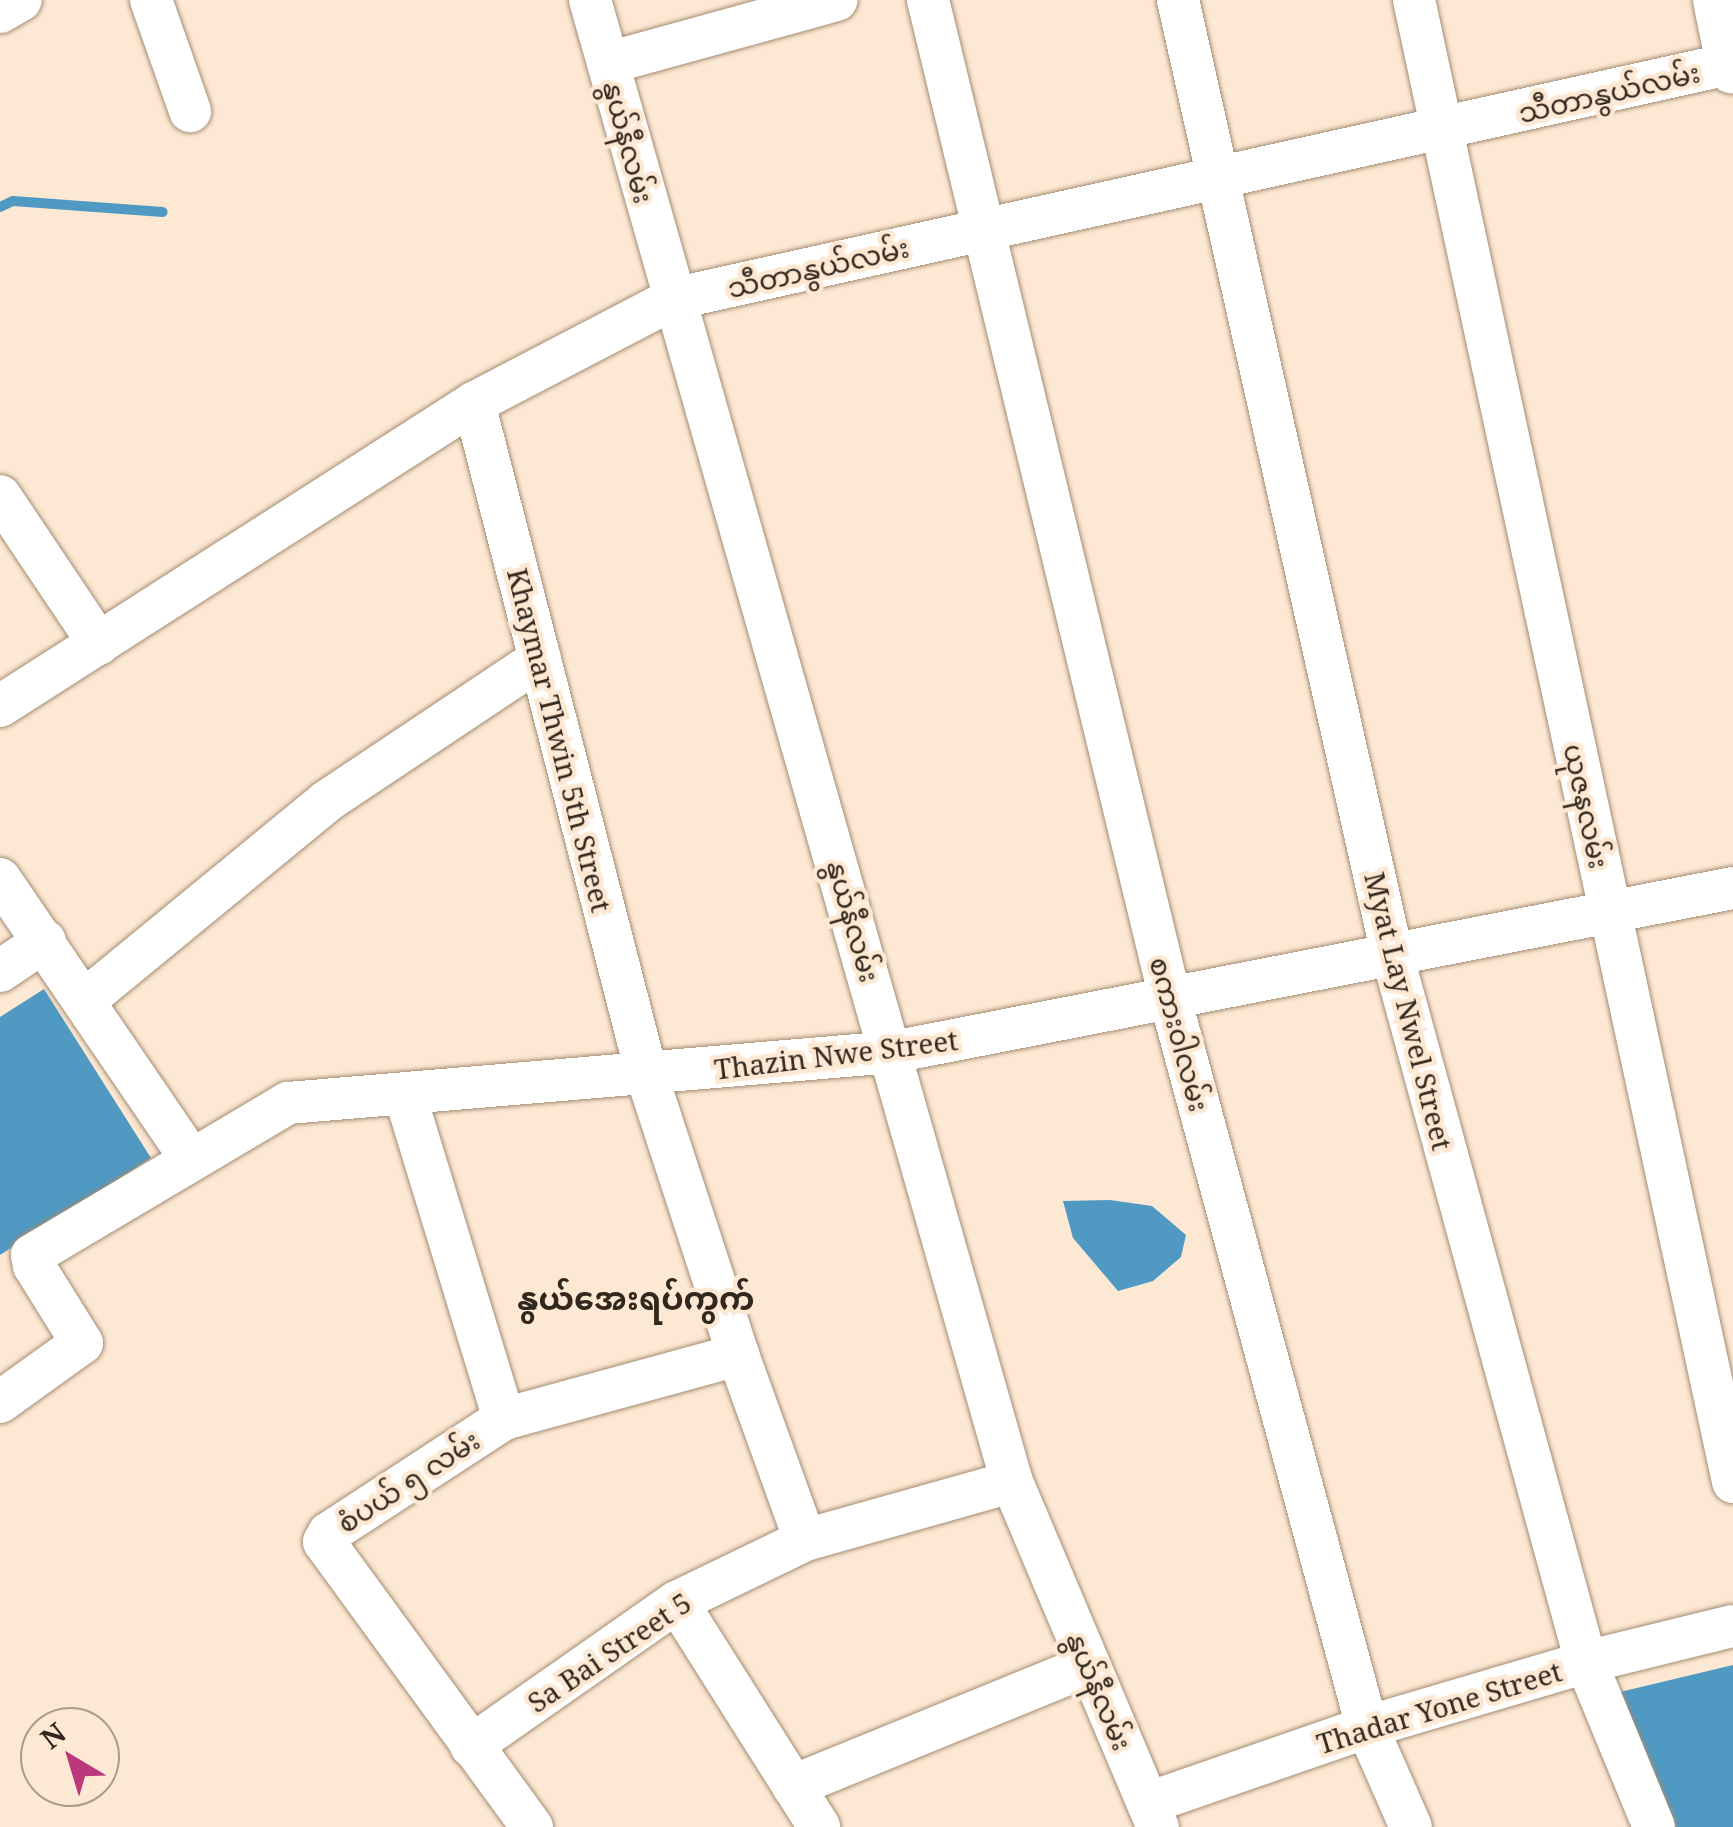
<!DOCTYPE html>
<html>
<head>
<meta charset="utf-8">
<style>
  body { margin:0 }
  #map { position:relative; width:1733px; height:1827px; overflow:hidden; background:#fde8d3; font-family:"Noto Serif","Noto Sans Myanmar",serif }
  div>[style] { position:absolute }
  .water>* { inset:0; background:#4f99c2 }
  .stream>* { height:10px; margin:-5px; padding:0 5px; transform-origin:5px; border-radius:5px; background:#4f99c2 }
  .roads { filter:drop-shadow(0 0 2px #a38c73) drop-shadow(0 0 2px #a38c73) }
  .minor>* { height:42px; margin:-21px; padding:0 21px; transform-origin:21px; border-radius:21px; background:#fff }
  .major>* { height:52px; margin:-26px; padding:0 26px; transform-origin:26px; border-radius:26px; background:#fff }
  span { translate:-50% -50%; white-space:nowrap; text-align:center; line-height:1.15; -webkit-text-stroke:9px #fde8d3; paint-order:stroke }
  .street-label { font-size:28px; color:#31271d }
  .quarter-label { font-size:32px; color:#31271d; font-weight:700 }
  .north { position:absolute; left:20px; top:1707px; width:100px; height:100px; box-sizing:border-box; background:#fde8d3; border:2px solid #ab9b8a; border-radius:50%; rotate:322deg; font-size:28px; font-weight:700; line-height:40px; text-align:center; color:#31271d }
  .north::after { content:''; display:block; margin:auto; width:35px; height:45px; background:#bc387d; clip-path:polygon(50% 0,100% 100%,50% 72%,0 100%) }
</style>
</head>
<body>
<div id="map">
  <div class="water">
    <i style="clip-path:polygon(44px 989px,151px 1158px,0 1255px,0 1017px)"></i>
    <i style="clip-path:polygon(1110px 1200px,1152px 1206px,1186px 1235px,1181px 1257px,1153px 1281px,1118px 1291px,1073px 1238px,1063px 1201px)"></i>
    <i style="clip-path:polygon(1733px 1665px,1733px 1827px,1672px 1827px,1620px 1692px)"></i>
  </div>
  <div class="stream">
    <i style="left:0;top:207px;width:14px;rotate:-25deg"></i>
    <i style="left:13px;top:201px;width:150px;rotate:4.2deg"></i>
  </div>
  <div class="roads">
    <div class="minor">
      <i style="left:151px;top:0;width:118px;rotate:70.6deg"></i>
      <i style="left:590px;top:0;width:1541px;rotate:74.11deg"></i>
      <i style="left:1012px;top:1482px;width:375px;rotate:67.1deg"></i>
      <i style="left:928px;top:0;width:1027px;rotate:76.37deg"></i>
      <i style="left:1170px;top:998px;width:755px;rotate:74.88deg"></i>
      <i style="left:1367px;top:1727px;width:109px;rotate:66.3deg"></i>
      <i style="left:1178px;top:0;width:978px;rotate:77.36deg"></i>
      <i style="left:1392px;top:954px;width:734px;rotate:74.68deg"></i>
      <i style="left:1586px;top:1662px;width:178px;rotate:67.6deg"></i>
      <i style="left:1414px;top:0;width:1516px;rotate:77.85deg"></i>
      <i style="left:0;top:12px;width:24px;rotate:-30deg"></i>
      <i style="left:608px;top:63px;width:237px;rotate:-15.4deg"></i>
      <i style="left:474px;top:403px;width:695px;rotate:75.58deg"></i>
      <i style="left:647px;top:1076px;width:293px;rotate:71.9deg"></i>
      <i style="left:738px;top:1355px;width:197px;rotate:70.1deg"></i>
      <i style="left:0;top:496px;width:178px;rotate:56.2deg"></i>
      <i style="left:0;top:706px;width:563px;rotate:-32.59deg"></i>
      <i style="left:474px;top:403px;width:225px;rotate:-27.6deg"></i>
      <i style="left:673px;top:299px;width:1086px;rotate:-12.55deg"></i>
      <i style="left:0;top:879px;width:340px;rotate:55.7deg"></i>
      <i style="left:0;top:971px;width:54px;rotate:-33.7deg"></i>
      <i style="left:85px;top:1000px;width:313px;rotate:-39.4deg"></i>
      <i style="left:327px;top:801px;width:256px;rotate:-33.7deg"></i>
      <i style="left:405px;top:1095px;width:339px;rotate:73deg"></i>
      <i style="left:0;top:1402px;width:101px;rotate:-35.7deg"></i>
      <i style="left:82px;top:1343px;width:91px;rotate:-121.9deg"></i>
      <i style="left:34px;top:1266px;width:11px;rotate:-100deg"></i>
      <i style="left:32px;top:1255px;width:298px;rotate:-30.7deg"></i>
      <i style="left:288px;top:1103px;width:607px;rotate:-4.82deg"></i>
      <i style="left:893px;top:1052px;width:856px;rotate:-11.05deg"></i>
      <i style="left:677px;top:1602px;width:266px;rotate:57.7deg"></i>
      <i style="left:471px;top:1746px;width:251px;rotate:-35deg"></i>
      <i style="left:677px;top:1602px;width:142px;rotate:-25.8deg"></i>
      <i style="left:805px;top:1540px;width:215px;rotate:-15.7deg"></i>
      <i style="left:793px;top:1786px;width:320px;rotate:-22.2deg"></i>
      <i style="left:1148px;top:1803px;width:232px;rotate:-19.1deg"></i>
      <i style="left:1367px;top:1727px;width:228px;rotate:-16.5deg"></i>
      <i style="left:1586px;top:1662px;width:151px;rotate:-13.8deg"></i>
      <i style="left:532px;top:1827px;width:353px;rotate:-126.1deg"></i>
      <i style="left:324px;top:1542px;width:10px;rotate:-61deg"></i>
      <i style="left:329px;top:1533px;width:209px;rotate:-33.1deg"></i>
      <i style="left:504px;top:1419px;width:243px;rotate:-15.3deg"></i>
    </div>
    <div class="major">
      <i style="left:1719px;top:0;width:69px;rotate:78.4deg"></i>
    </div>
  </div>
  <div class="street-label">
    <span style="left:1609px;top:92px;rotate:-13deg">သီတာနွယ်လမ်း</span>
    <span style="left:629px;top:142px;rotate:75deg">နွယ်နီလမ်း</span>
    <span style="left:818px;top:267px;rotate:-13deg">သီတာနွယ်လမ်း</span>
    <span style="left:560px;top:740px;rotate:76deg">Khaymar Thwin 5th Street</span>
    <span style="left:1587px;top:806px;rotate:78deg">ယုဇနလမ်း</span>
    <span style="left:854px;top:921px;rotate:74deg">နွယ်နီလမ်း</span>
    <span style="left:1409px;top:1011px;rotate:76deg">Myat Lay Nwel Street</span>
    <span style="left:1180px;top:1034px;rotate:75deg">စကား၀ါလမ်း</span>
    <span style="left:836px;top:1054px;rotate:-7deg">Thazin Nwe Street</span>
    <span style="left:408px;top:1481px;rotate:-33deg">စံပယ် ၅ လမ်း</span>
    <span style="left:609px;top:1652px;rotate:-34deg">Sa Bai Street 5</span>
    <span style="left:1100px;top:1691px;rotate:67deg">နွယ်နီလမ်း</span>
    <span style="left:1439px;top:1707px;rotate:-17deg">Thadar Yone Street</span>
  </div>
  <div class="quarter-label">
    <span style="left:636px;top:1298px">နွယ်အေးရပ်ကွက်</span>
  </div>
  <div class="north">N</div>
</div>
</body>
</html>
